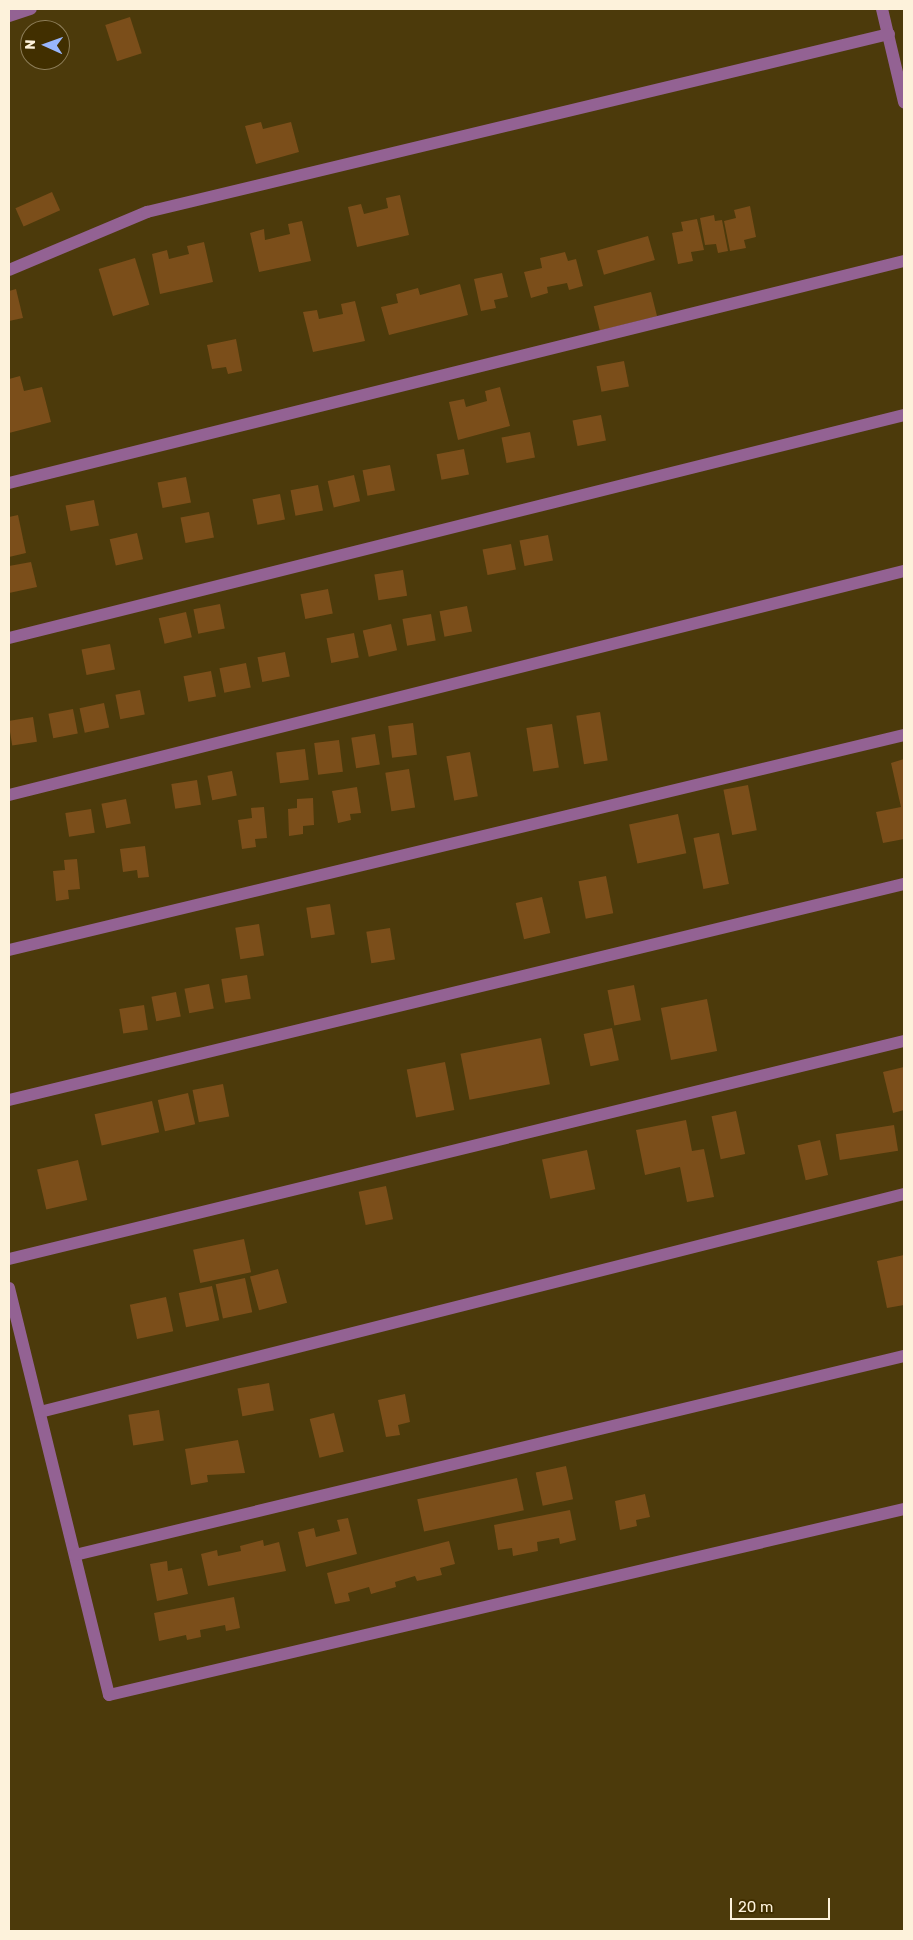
<!DOCTYPE html>
<html>
<head>
<meta charset="utf-8">
<style>
  body { margin:0 }
  #map { position:relative; width:913px; height:1940px; overflow:hidden; background:#4c3a0b; font-family:Rubik,sans-serif }
  div>[style] { position:absolute }
  .building>* { inset:0; background:#7b4e1a; transform-origin:0 0 }
  .minor>* { height:12px; margin:-6px; padding:0 6px; transform-origin:6px; border-radius:6px; background:#936293 }
  span { translate:-50% -50%; white-space:nowrap; text-align:center; line-height:1.15; -webkit-text-stroke:4px #412f00; paint-order:stroke }
  .frame { position:absolute; inset:0; border:10px solid #fdf2db; pointer-events:none }
  .north { position:absolute; left:20px; top:20px; width:50px; height:50px; box-sizing:border-box; background:#412f00; border:1px solid #8c7d58; border-radius:50%; rotate:272deg; font-size:14px; font-weight:700; line-height:20px; text-align:center; color:#fdf2db }
  .north::after { content:''; display:block; margin:auto; width:18px; height:22px; background:#98b6fd; clip-path:polygon(50% 0,100% 100%,50% 72%,0 100%) }
  .scale { position:absolute; left:730px; top:1898px; width:100px; height:22px; box-sizing:border-box; border:2px solid #fdf2db; border-top:0; padding-left:6px; font-size:15px; line-height:18px; white-space:nowrap; color:#fdf2db; -webkit-text-stroke:4px #412f00; paint-order:stroke }
</style>
</head>
<body>
<div id="map">
  <div class="building">
    <i style="left:130px;top:17px;width:38px;height:26px;rotate:72deg"></i>
    <i style="clip-path:polygon(261px 122px,263px 129px,291px 122px,299px 152px,256px 164px,245px 126px)"></i>
    <i style="left:52px;top:192px;width:20px;height:40px;rotate:66deg"></i>
    <i style="clip-path:polygon(400px 195px,409px 235px,357px 247px,348px 207px,361px 204px,364px 214px,388px 208px,386px 198px)"></i>
    <i style="clip-path:polygon(750px 206px,756px 237px,744px 240px,746px 248px,730px 251px,724px 221px,736px 218px,734px 210px)"></i>
    <i style="clip-path:polygon(714px 215px,715px 221px,722px 220px,728px 251px,718px 253px,716px 244px,705px 245px,700px 218px)"></i>
    <i style="clip-path:polygon(697px 219px,704px 250px,691px 252px,693px 261px,678px 264px,672px 233px,683px 231px,681px 222px)"></i>
    <i style="clip-path:polygon(302px 221px,311px 261px,259px 272px,250px 233px,264px 229px,265px 240px,290px 234px,288px 224px)"></i>
    <i style="left:648px;top:236px;width:25px;height:53px;rotate:74deg"></i>
    <i style="clip-path:polygon(204px 242px,213px 282px,160px 294px,152px 254px,167px 250px,169px 259px,189px 254px,187px 246px)"></i>
    <i style="clip-path:polygon(565px 252px,568px 261px,576px 259px,583px 286px,569px 290px,567px 283px,547px 287px,548px 293px,531px 298px,524px 272px,542px 268px,540px 258px)"></i>
    <i style="left:135px;top:258px;width:49px;height:38px;rotate:73deg"></i>
    <i style="clip-path:polygon(502px 273px,508px 297px,494px 300px,496px 308px,481px 311px,474px 279px)"></i>
    <i style="clip-path:polygon(460px 284px,468px 315px,389px 335px,381px 307px,398px 303px,396px 294px,418px 288px,420px 295px)"></i>
    <i style="clip-path:polygon(16px 289px,23px 318px,9px 321px,9px 291px)"></i>
    <i style="left:651px;top:292px;width:25px;height:59px;rotate:76deg"></i>
    <i style="clip-path:polygon(355px 301px,365px 341px,313px 352px,303px 312px,317px 310px,319px 319px,343px 314px,341px 304px)"></i>
    <i style="clip-path:polygon(236px 339px,242px 371px,228px 374px,226px 367px,212px 369px,207px 345px)"></i>
    <i style="left:624px;top:361px;width:26px;height:28px;rotate:79deg"></i>
    <i style="clip-path:polygon(20px 376px,24px 391px,42px 387px,51px 422px,9px 433px,9px 379px)"></i>
    <i style="clip-path:polygon(500px 387px,510px 426px,458px 440px,449px 402px,464px 399px,466px 407px,487px 401px,485px 391px)"></i>
    <i style="left:601px;top:415px;width:26px;height:29px;rotate:79deg"></i>
    <i style="left:530px;top:432px;width:26px;height:29px;rotate:79deg"></i>
    <i style="left:464px;top:449px;width:26px;height:28px;rotate:79deg"></i>
    <i style="left:390px;top:465px;width:26px;height:28px;rotate:79deg"></i>
    <i style="left:354px;top:475px;width:27px;height:27px;rotate:77deg"></i>
    <i style="left:186px;top:477px;width:26px;height:29px;rotate:79deg"></i>
    <i style="left:318px;top:485px;width:26px;height:28px;rotate:79deg"></i>
    <i style="left:280px;top:494px;width:26px;height:28px;rotate:79deg"></i>
    <i style="left:94px;top:500px;width:26px;height:29px;rotate:79deg"></i>
    <i style="left:209px;top:512px;width:26px;height:29px;rotate:79deg"></i>
    <i style="clip-path:polygon(18px 515px,26px 553px,9px 557px,9px 517px)"></i>
    <i style="left:137px;top:533px;width:27px;height:28px;rotate:77deg"></i>
    <i style="left:548px;top:535px;width:26px;height:29px;rotate:79deg"></i>
    <i style="left:511px;top:544px;width:26px;height:29px;rotate:79deg"></i>
    <i style="clip-path:polygon(31px 562px,37px 587px,9px 593px,9px 566px)"></i>
    <i style="left:403px;top:570px;width:26px;height:29px;rotate:81deg"></i>
    <i style="left:328px;top:589px;width:25px;height:28px;rotate:79deg"></i>
    <i style="left:220px;top:604px;width:25px;height:27px;rotate:79deg"></i>
    <i style="left:467px;top:606px;width:26px;height:28px;rotate:79deg"></i>
    <i style="left:186px;top:612px;width:26px;height:28px;rotate:77deg"></i>
    <i style="left:431px;top:614px;width:27px;height:29px;rotate:80deg"></i>
    <i style="left:391px;top:624px;width:27px;height:29px;rotate:77deg"></i>
    <i style="left:354px;top:633px;width:25px;height:28px;rotate:79deg"></i>
    <i style="left:110px;top:644px;width:26px;height:29px;rotate:79deg"></i>
    <i style="left:285px;top:652px;width:25px;height:28px;rotate:79deg"></i>
    <i style="left:246px;top:663px;width:25px;height:27px;rotate:79deg"></i>
    <i style="left:211px;top:671px;width:26px;height:28px;rotate:79deg"></i>
    <i style="left:140px;top:690px;width:25px;height:25px;rotate:79deg"></i>
    <i style="left:104px;top:703px;width:25px;height:25px;rotate:78deg"></i>
    <i style="left:73px;top:709px;width:25px;height:25px;rotate:79deg"></i>
    <i style="left:600px;top:712px;width:49px;height:24px;rotate:81deg"></i>
    <i style="left:33px;top:717px;width:25px;height:25px;rotate:81deg"></i>
    <i style="left:413px;top:723px;width:32px;height:25px;rotate:83deg"></i>
    <i style="left:552px;top:724px;width:44px;height:26px;rotate:81deg"></i>
    <i style="left:375px;top:734px;width:31px;height:24px;rotate:81deg"></i>
    <i style="left:339px;top:740px;width:32px;height:25px;rotate:83deg"></i>
    <i style="left:305px;top:749px;width:31px;height:29px;rotate:83deg"></i>
    <i style="left:470px;top:752px;width:45px;height:24px;rotate:80deg"></i>
    <i style="clip-path:polygon(904px 759px,904px 839px,883px 843px,876px 812px,901px 807px,891px 763px)"></i>
    <i style="left:409px;top:769px;width:39px;height:24px;rotate:81deg"></i>
    <i style="left:232px;top:771px;width:25px;height:25px;rotate:79deg"></i>
    <i style="left:197px;top:780px;width:25px;height:26px;rotate:81deg"></i>
    <i style="left:748px;top:785px;width:46px;height:25px;rotate:79deg"></i>
    <i style="clip-path:polygon(357px 787px,361px 813px,350px 814px,351px 820px,338px 823px,332px 791px)"></i>
    <i style="clip-path:polygon(313px 798px,314px 825px,303px 826px,303px 834px,289px 836px,288px 809px,297px 808px,297px 799px)"></i>
    <i style="left:126px;top:799px;width:25px;height:25px;rotate:79deg"></i>
    <i style="clip-path:polygon(264px 807px,267px 838px,255px 839px,256px 847px,242px 849px,238px 820px,252px 818px,251px 808px)"></i>
    <i style="left:91px;top:809px;width:24px;height:26px;rotate:81deg"></i>
    <i style="left:678px;top:814px;width:40px;height:50px;rotate:78deg"></i>
    <i style="left:719px;top:833px;width:52px;height:26px;rotate:79deg"></i>
    <i style="clip-path:polygon(145px 846px,149px 877px,138px 878px,137px 870px,123px 872px,120px 849px)"></i>
    <i style="clip-path:polygon(77px 859px,80px 889px,68px 890px,69px 899px,56px 901px,53px 871px,65px 870px,64px 860px)"></i>
    <i style="left:606px;top:876px;width:38px;height:28px;rotate:79deg"></i>
    <i style="left:542px;top:897px;width:37px;height:27px;rotate:77deg"></i>
    <i style="left:330px;top:904px;width:31px;height:24px;rotate:81deg"></i>
    <i style="left:259px;top:924px;width:32px;height:24px;rotate:81deg"></i>
    <i style="left:390px;top:928px;width:32px;height:24px;rotate:81deg"></i>
    <i style="left:247px;top:975px;width:24px;height:26px;rotate:81deg"></i>
    <i style="left:209px;top:984px;width:25px;height:25px;rotate:79deg"></i>
    <i style="left:634px;top:985px;width:36px;height:27px;rotate:79deg"></i>
    <i style="left:176px;top:992px;width:25px;height:25px;rotate:79deg"></i>
    <i style="left:707px;top:999px;width:53px;height:47px;rotate:79deg"></i>
    <i style="left:144px;top:1005px;width:25px;height:25px;rotate:81deg"></i>
    <i style="left:612px;top:1028px;width:33px;height:29px;rotate:78deg"></i>
    <i style="left:541px;top:1038px;width:47px;height:82px;rotate:79deg"></i>
    <i style="left:445px;top:1062px;width:49px;height:39px;rotate:79deg"></i>
    <i style="clip-path:polygon(904px 1067px,904px 1110px,893px 1113px,883px 1072px)"></i>
    <i style="left:223px;top:1084px;width:33px;height:31px;rotate:79deg"></i>
    <i style="left:188px;top:1093px;width:32px;height:31px;rotate:77deg"></i>
    <i style="left:152px;top:1101px;width:32px;height:59px;rotate:77deg"></i>
    <i style="left:736px;top:1111px;width:44px;height:25px;rotate:78deg"></i>
    <i style="clip-path:polygon(686px 1120px,692px 1151px,704px 1149px,714px 1197px,687px 1202px,680px 1167px,645px 1175px,636px 1130px)"></i>
    <i style="left:894px;top:1125px;width:26px;height:59px;rotate:81deg"></i>
    <i style="left:820px;top:1140px;width:36px;height:23px;rotate:77deg"></i>
    <i style="left:587px;top:1150px;width:40px;height:46px;rotate:78deg"></i>
    <i style="left:78px;top:1160px;width:41px;height:42px;rotate:77deg"></i>
    <i style="left:386px;top:1186px;width:34px;height:28px;rotate:78deg"></i>
    <i style="left:244px;top:1239px;width:34px;height:52px;rotate:78deg"></i>
    <i style="clip-path:polygon(904px 1255px,904px 1305px,887px 1308px,877px 1261px)"></i>
    <i style="left:278px;top:1269px;width:35px;height:29px;rotate:75deg"></i>
    <i style="left:245px;top:1278px;width:35px;height:30px;rotate:78deg"></i>
    <i style="left:212px;top:1286px;width:35px;height:34px;rotate:78deg"></i>
    <i style="left:166px;top:1297px;width:35px;height:37px;rotate:78deg"></i>
    <i style="left:269px;top:1383px;width:28px;height:32px;rotate:80deg"></i>
    <i style="clip-path:polygon(405px 1394px,410px 1422px,398px 1425px,400px 1435px,386px 1437px,378px 1400px)"></i>
    <i style="left:159px;top:1410px;width:31px;height:31px;rotate:81deg"></i>
    <i style="left:334px;top:1413px;width:40px;height:25px;rotate:76deg"></i>
    <i style="clip-path:polygon(238px 1440px,245px 1473px,207px 1475px,208px 1482px,191px 1485px,185px 1449px)"></i>
    <i style="left:566px;top:1466px;width:34px;height:31px;rotate:78deg"></i>
    <i style="left:517px;top:1478px;width:33px;height:102px;rotate:78deg"></i>
    <i style="clip-path:polygon(645px 1494px,650px 1517px,636px 1520px,637px 1526px,620px 1530px,615px 1501px)"></i>
    <i style="clip-path:polygon(570px 1510px,576px 1540px,560px 1544px,559px 1538px,537px 1542px,538px 1551px,513px 1556px,512px 1548px,498px 1550px,494px 1525px)"></i>
    <i style="clip-path:polygon(348px 1518px,357px 1554px,306px 1567px,298px 1532px,314px 1528px,316px 1537px,340px 1531px,337px 1520px)"></i>
    <i style="clip-path:polygon(263px 1540px,264px 1546px,279px 1542px,286px 1571px,208px 1586px,201px 1554px,217px 1550px,218px 1556px,241px 1551px,240px 1546px)"></i>
    <i style="clip-path:polygon(449px 1541px,455px 1564px,440px 1568px,442px 1575px,417px 1581px,415px 1576px,395px 1582px,396px 1587px,371px 1594px,369px 1587px,348px 1593px,350px 1601px,335px 1604px,327px 1573px)"></i>
    <i style="clip-path:polygon(167px 1561px,168px 1571px,182px 1568px,188px 1594px,157px 1601px,150px 1564px)"></i>
    <i style="clip-path:polygon(234px 1597px,240px 1628px,226px 1631px,225px 1625px,200px 1630px,201px 1637px,187px 1640px,186px 1635px,159px 1641px,154px 1613px)"></i>
  </div>
  <div class="minor">
    <i style="left:882px;top:9px;width:96px;rotate:76.7deg"></i>
    <i style="left:9px;top:16px;width:23px;rotate:-18deg"></i>
    <i style="left:9px;top:270px;width:150px;rotate:-22.8deg"></i>
    <i style="left:147px;top:212px;width:763px;rotate:-13.49deg"></i>
    <i style="left:9px;top:483px;width:922px;rotate:-13.93deg"></i>
    <i style="left:9px;top:638px;width:922px;rotate:-13.99deg"></i>
    <i style="left:9px;top:795px;width:923px;rotate:-14.05deg"></i>
    <i style="left:9px;top:950px;width:920px;rotate:-13.51deg"></i>
    <i style="left:9px;top:1100px;width:921px;rotate:-13.57deg"></i>
    <i style="left:9px;top:1259px;width:921px;rotate:-13.69deg"></i>
    <i style="left:9px;top:1288px;width:419px;rotate:76.2deg"></i>
    <i style="left:109px;top:1695px;width:816px;rotate:-13.17deg"></i>
    <i style="left:40px;top:1412px;width:891px;rotate:-14.16deg"></i>
    <i style="left:75px;top:1555px;width:853px;rotate:-13.5deg"></i>
  </div>
  <div class="frame"></div>
  <div class="north">N</div>
  <div class="scale">20 m</div>
</div>
</body>
</html>
